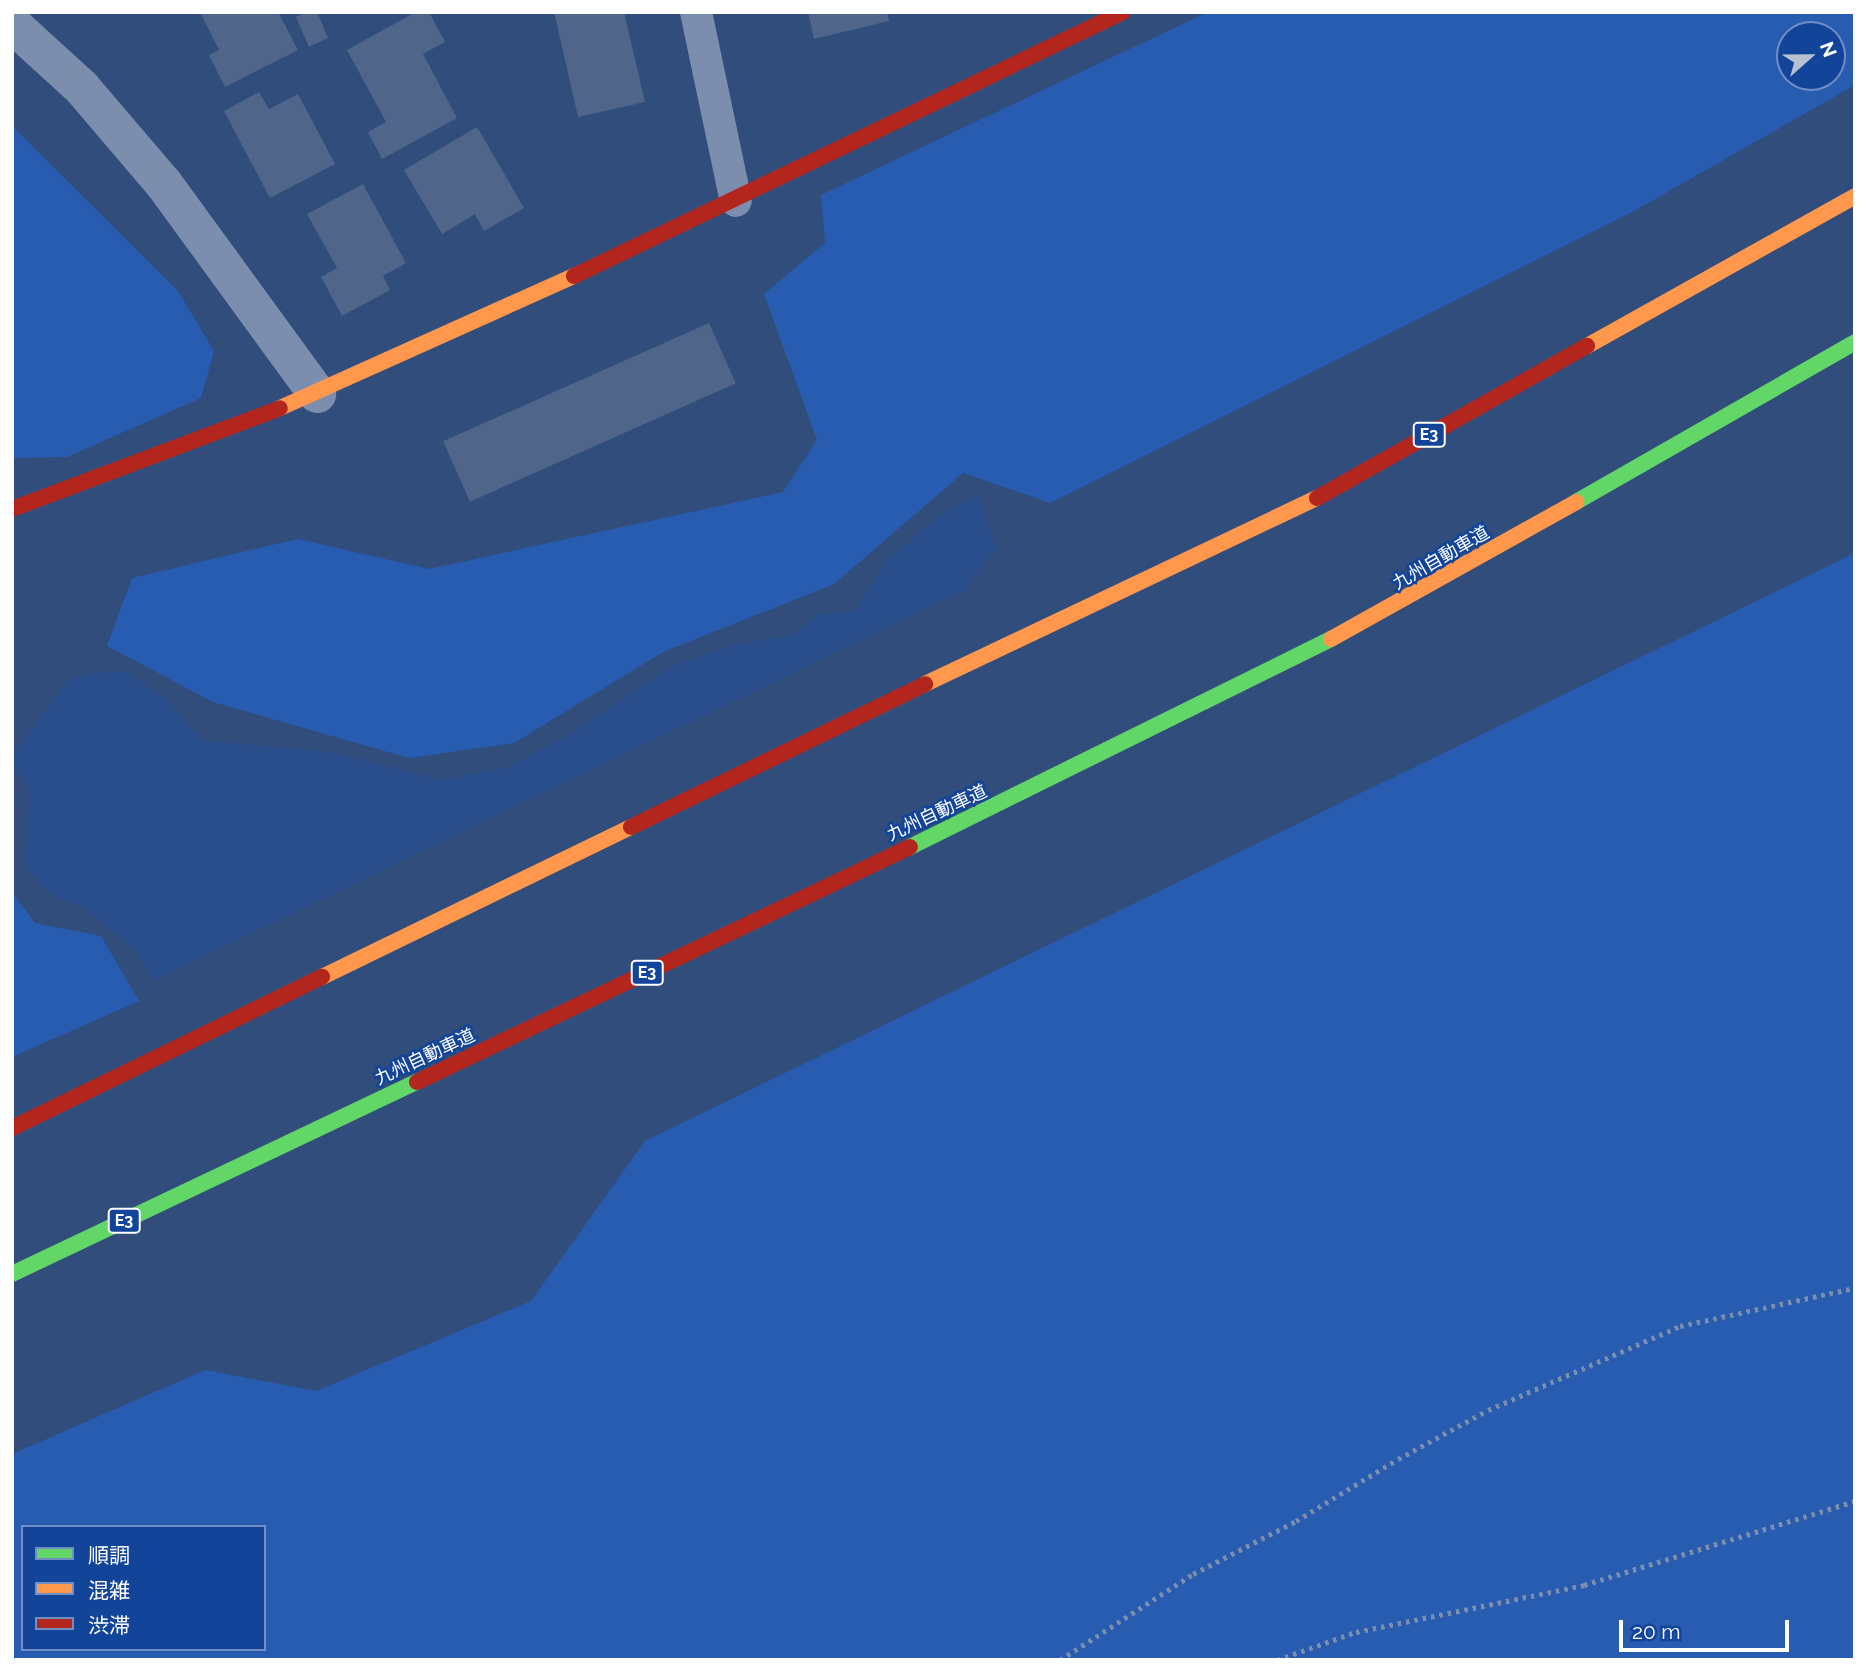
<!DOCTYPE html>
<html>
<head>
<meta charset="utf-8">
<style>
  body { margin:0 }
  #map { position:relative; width:1867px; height:1672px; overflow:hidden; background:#314d7b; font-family:Raleway,"Noto Sans JP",sans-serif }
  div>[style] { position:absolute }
  .green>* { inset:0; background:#275cb1 }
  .water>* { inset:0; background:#2a4e8c }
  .building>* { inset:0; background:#4f658a; transform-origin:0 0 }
  .path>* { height:4.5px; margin-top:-2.25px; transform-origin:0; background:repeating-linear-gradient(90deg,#7c8ead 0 3.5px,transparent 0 8.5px) }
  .lane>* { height:32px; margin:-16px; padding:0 16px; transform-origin:16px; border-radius:16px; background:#7c8ead }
  .street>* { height:38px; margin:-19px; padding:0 19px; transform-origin:19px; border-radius:19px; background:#7c8ead }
  .fast>* { height:16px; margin:-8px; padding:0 8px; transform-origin:8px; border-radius:8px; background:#63d668 }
  .slow>* { height:16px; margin:-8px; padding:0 8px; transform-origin:8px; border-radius:8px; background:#ff974d }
  .jam>* { height:16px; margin:-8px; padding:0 8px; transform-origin:8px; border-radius:8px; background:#b3261e }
  span { translate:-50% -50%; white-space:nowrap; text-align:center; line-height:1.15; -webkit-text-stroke:5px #12459a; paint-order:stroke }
  .shield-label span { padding:2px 5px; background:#12459a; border:2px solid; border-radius:5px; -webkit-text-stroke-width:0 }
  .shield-label { font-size:16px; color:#fff; font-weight:700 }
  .street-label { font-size:18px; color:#fff }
  .frame { position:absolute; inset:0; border:14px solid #fff; pointer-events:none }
  .legend { position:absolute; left:21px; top:1525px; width:245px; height:126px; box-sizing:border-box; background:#12459a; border:2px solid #718fc2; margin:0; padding:9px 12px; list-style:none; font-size:21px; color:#fff }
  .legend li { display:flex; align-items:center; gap:14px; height:35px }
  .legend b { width:35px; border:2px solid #718fc2 }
  .north { position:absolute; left:1776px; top:21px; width:70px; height:70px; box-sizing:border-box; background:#12459a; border:2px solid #718fc2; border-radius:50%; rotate:69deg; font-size:19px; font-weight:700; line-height:28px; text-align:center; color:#fff }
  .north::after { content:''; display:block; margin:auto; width:24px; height:32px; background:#b7c1d1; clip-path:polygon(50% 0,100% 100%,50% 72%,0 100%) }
  .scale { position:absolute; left:1619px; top:1620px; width:170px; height:32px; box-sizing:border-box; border:4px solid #fff; border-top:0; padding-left:9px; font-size:21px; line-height:24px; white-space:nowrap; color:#fff; -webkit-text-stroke:5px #12459a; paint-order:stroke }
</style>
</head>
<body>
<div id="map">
  <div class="green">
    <i style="clip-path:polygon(evenodd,1208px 12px,1855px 12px,1855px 85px,1636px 210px,1050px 503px,963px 473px,834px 584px,663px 652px,514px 743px,409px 758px,213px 702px,107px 646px,132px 578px,298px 539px,429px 569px,783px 492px,817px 440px,764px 294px,825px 243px,821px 195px,1208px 12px,1832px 35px,1832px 77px,1790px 77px,1790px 35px,1832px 35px)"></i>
    <i style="clip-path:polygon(12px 126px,178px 291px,214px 351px,201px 398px,67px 457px,12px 458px)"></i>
    <i style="clip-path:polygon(evenodd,1855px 553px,1855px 1660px,12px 1660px,12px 1454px,205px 1370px,316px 1391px,531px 1301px,645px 1141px,1855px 553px,23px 1527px,264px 1527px,264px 1649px,23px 1649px,23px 1527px)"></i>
    <i style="clip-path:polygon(12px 893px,35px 923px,101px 936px,139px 1001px,12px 1057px)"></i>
  </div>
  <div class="water">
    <i style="clip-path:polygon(978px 497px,996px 548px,963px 591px,154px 980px,135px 951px,85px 908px,50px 894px,25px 865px,30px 790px,12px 764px,12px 755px,68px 680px,101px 671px,127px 672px,169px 702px,202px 741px,326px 751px,442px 780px,508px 767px,567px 736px,674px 665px,733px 645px,793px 635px,818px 614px,855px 611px,887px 560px,950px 508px)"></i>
  </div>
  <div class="building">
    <i style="clip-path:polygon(200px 12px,278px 12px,298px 50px,225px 87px,209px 55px,219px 50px)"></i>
    <i style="clip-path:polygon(308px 12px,317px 12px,328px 38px,309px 47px,296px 17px)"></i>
    <i style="clip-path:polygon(416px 12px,429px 12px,445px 42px,423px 54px,457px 118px,382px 159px,368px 132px,386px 122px,347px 50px)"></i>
    <i style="clip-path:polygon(554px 12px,624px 12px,645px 102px,578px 117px)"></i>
    <i style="clip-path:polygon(808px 12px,887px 12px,889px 21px,814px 39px)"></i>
    <i style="clip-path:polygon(259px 92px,269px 109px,298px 94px,335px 164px,270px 198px,224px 111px)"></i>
    <i style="clip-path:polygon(477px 127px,524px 208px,484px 231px,475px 214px,442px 234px,404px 170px)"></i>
    <i style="clip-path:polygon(363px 184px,406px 263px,383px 276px,390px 290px,342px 316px,321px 277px,337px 268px,307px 214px)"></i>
    <i style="left:709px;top:323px;width:66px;height:291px;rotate:66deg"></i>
  </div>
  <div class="path">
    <i style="left:1060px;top:1660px;width:158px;rotate:-32.9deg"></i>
    <i style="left:1193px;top:1574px;width:116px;rotate:-27.2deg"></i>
    <i style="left:1296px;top:1521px;width:119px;rotate:-31.3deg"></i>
    <i style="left:1398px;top:1459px;width:102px;rotate:-28.6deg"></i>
    <i style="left:1488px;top:1410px;width:210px;rotate:-23.6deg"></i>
    <i style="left:1680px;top:1326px;width:179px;rotate:-12.3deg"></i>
    <i style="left:1277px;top:1660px;width:84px;rotate:-19.5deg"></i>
    <i style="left:1356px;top:1632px;width:233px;rotate:-11.6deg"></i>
    <i style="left:1584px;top:1585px;width:284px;rotate:-17.2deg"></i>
  </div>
  <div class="lane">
    <i style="left:696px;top:12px;width:193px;rotate:78.1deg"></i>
  </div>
  <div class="street">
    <i style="left:12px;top:24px;width:95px;rotate:42.4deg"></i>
    <i style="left:82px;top:88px;width:126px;rotate:49.5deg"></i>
    <i style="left:164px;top:184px;width:260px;rotate:53.9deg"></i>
  </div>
  <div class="fast">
    <i style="left:1576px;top:502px;width:322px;rotate:-29.8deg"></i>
    <i style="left:910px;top:847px;width:470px;rotate:-26.3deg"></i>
    <i style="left:12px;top:1274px;width:448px;rotate:-25.4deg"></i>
  </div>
  <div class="slow">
    <i style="left:1587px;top:346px;width:307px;rotate:-29.2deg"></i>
    <i style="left:280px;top:408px;width:322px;rotate:-24.2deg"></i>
    <i style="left:1331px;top:639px;width:281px;rotate:-29.2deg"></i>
    <i style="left:925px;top:684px;width:434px;rotate:-25.4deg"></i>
    <i style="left:322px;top:977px;width:343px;rotate:-25.9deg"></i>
  </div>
  <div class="jam">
    <i style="left:574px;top:276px;width:609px;rotate:-25.68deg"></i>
    <i style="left:1317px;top:498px;width:310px;rotate:-29.4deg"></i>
    <i style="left:12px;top:509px;width:286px;rotate:-20.6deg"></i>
    <i style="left:631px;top:827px;width:327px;rotate:-25.9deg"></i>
    <i style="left:417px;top:1082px;width:546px;rotate:-25.49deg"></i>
    <i style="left:12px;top:1128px;width:345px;rotate:-26deg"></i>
  </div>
  <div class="shield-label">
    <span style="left:1429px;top:435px">E3</span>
    <span style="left:647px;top:973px">E3</span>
    <span style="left:124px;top:1221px">E3</span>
  </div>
  <div class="street-label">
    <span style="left:1441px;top:558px;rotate:-30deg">九州自動車道</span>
    <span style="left:937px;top:813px;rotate:-25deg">九州自動車道</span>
    <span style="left:425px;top:1057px;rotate:-25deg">九州自動車道</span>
  </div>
  <div class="frame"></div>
  <ul class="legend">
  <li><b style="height:9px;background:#63d668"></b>順調</li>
  <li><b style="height:9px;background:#ff974d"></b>混雑</li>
  <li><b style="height:9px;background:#b3261e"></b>渋滞</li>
  </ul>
  <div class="north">N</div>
  <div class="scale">20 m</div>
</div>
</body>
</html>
